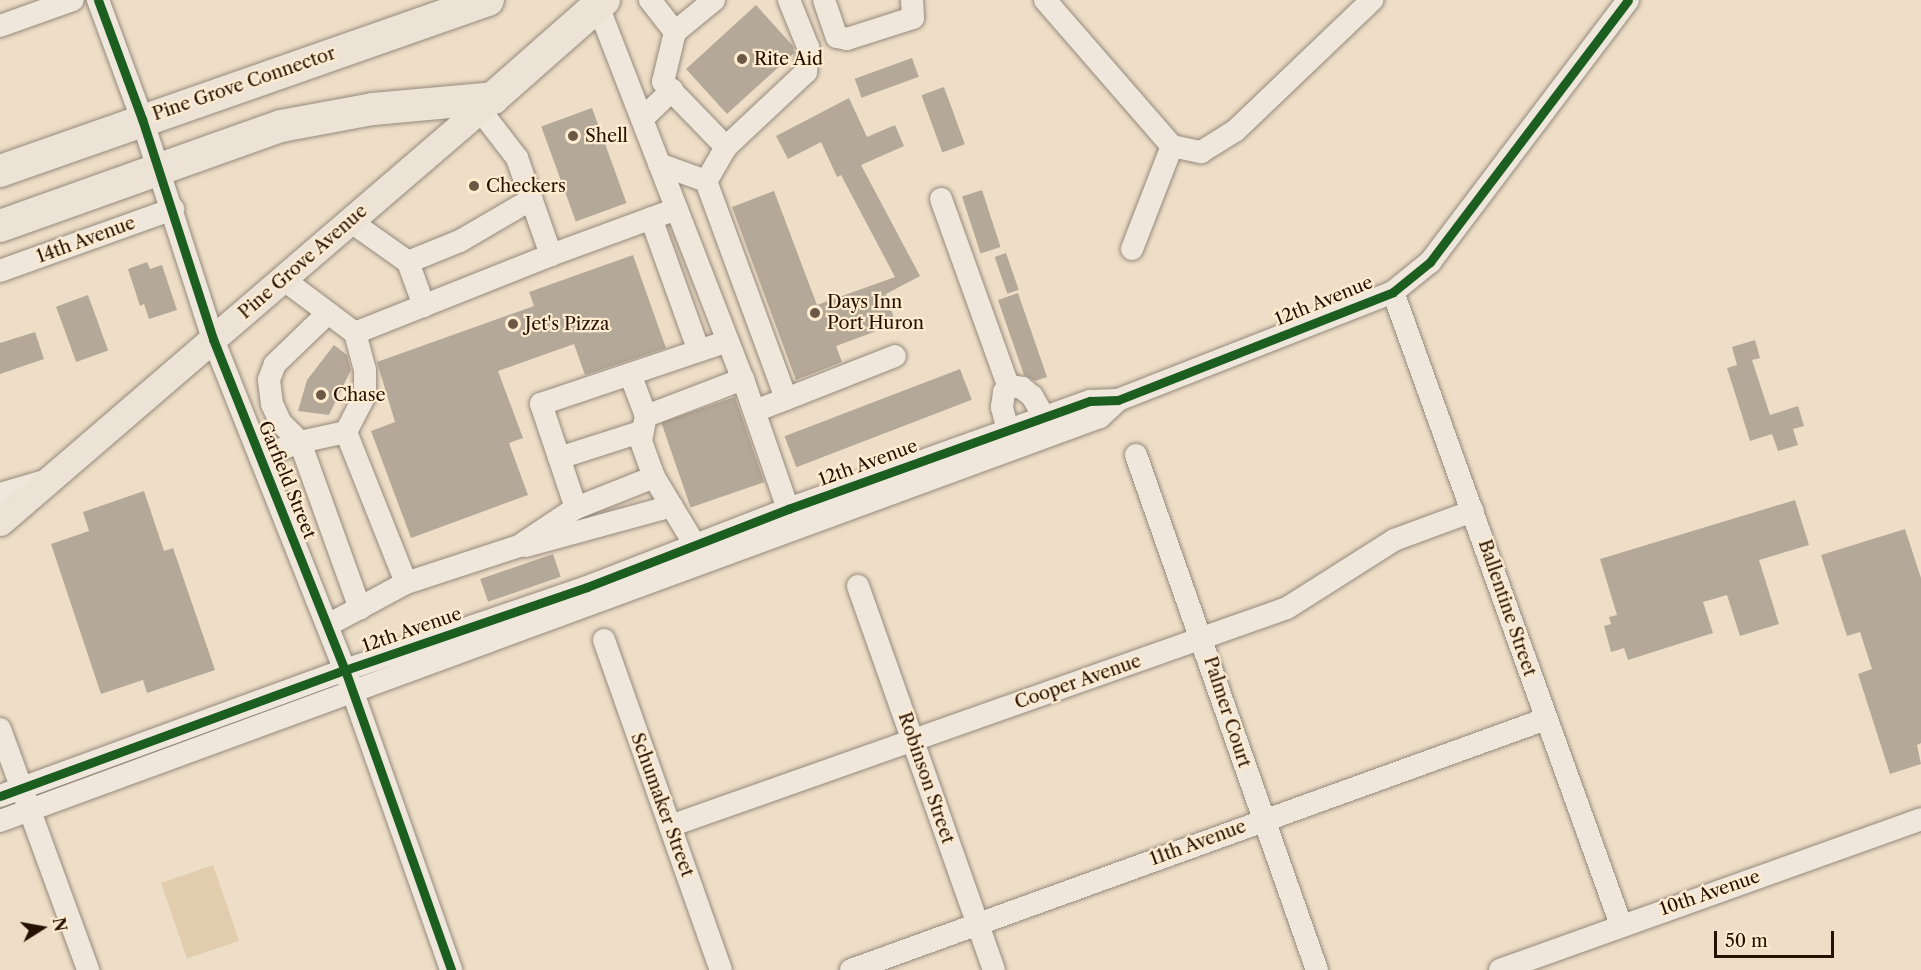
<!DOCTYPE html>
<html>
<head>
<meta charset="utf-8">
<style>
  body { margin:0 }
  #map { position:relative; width:1921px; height:970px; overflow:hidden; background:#eedec7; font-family:"Libre Caslon Text",serif }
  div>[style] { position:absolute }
  .green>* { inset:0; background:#e2ccae; transform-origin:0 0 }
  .building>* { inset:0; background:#b4a898; transform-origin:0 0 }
  .roads { filter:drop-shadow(0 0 2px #958a7c) drop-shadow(0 0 2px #958a7c) }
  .minor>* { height:22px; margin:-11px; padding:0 11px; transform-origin:11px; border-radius:11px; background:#efe7dc }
  .major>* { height:27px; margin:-13.5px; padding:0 13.5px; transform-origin:13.5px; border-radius:13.5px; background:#ece3d6 }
  .highway>* { height:32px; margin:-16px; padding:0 16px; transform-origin:16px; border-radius:16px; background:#ece3d6 }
  .cycleway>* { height:9px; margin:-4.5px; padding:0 4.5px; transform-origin:4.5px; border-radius:4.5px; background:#1b5e20 }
  .dots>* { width:16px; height:16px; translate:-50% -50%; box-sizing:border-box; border:3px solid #feecd1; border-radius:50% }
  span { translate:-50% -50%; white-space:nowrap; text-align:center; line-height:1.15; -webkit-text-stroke:4.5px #feecd1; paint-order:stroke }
  .poi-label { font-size:18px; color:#261001 }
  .left { translate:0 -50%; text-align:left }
  .street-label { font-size:18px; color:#261001 }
  .north { position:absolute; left:12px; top:898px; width:60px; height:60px; -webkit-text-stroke:4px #feecd1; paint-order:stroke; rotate:79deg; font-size:16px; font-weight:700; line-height:24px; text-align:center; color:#261001 }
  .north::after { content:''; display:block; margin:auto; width:21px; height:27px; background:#261001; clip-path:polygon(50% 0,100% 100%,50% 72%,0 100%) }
  .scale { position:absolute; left:1714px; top:931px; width:120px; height:27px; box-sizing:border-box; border:3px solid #261001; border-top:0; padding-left:8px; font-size:18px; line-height:21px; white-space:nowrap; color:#261001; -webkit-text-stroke:4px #feecd1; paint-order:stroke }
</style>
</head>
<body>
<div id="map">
  <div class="green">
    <i style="left:213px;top:865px;width:80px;height:55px;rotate:71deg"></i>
  </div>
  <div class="building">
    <i style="clip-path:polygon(756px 5px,793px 46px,794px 53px,727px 114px,686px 69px)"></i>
    <i style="left:912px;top:58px;width:20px;height:61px;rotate:70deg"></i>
    <i style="left:944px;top:87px;width:61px;height:24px;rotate:70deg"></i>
    <i style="clip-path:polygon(849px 98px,867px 137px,895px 125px,904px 146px,861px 165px,920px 276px,886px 294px,896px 324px,836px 346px,842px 362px,796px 380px,732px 207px,774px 191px,817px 305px,895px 277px,841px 175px,837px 177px,821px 142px,788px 159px,776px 136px)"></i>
    <i style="left:592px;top:108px;width:101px;height:54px;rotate:70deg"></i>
    <i style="left:982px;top:190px;width:60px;height:21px;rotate:72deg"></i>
    <i style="left:1006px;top:253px;width:39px;height:12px;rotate:71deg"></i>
    <i style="clip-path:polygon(633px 255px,666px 348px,585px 375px,574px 344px,498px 371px,523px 438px,509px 443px,528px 495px,411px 538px,371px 431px,395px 422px,377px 362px,534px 306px,529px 292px)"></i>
    <i style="clip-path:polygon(147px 262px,150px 269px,162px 265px,177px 310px,149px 319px,144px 304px,140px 306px,128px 269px)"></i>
    <i style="clip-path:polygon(1018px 293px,1047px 377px,1035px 381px,1024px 375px,998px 300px)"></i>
    <i style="left:88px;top:295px;width:59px;height:34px;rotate:70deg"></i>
    <i style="clip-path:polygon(35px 332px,44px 359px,0 374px,0 343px)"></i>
    <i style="clip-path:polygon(1755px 340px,1760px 358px,1752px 360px,1770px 415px,1798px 406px,1804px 426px,1793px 429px,1798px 445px,1778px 451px,1772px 434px,1750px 441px,1727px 368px,1737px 365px,1732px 347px)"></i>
    <i style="clip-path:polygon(334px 345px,347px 355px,351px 370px,329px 415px,298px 411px,307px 380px)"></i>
    <i style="left:960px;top:369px;width:33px;height:188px;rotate:69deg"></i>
    <i style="left:735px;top:397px;width:90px;height:78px;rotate:71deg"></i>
    <i style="clip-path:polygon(144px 491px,164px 551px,173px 548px,215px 670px,147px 693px,143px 680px,101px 694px,51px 544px,89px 531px,83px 512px)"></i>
    <i style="clip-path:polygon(1795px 500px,1809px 545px,1759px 560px,1779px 624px,1740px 636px,1727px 595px,1703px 602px,1713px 633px,1628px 660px,1624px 648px,1611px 652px,1604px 626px,1611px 624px,1609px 617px,1617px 615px,1600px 559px)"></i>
    <i style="clip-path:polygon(1905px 529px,1921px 578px,1921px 743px,1917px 745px,1921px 764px,1890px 774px,1858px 674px,1872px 669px,1860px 632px,1847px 636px,1821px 555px)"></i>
    <i style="left:553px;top:554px;width:24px;height:77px;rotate:71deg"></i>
  </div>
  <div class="roads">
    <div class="minor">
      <i style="left:98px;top:0;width:127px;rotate:69.7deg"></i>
      <i style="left:142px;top:119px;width:231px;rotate:72.1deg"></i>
      <i style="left:213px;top:339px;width:356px;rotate:68.3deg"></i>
      <i style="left:345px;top:670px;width:318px;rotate:70.5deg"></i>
      <i style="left:650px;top:0;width:41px;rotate:52deg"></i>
      <i style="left:714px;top:0;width:50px;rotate:140.6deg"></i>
      <i style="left:675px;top:32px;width:51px;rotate:103.5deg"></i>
      <i style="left:663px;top:82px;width:91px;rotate:45.9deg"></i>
      <i style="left:726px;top:147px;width:110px;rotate:-43.2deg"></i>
      <i style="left:806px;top:72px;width:25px;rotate:-85deg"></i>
      <i style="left:808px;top:47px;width:51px;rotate:-112deg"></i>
      <i style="left:824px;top:0;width:39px;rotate:71deg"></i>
      <i style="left:837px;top:37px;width:10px;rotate:11deg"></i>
      <i style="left:847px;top:39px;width:69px;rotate:-17.7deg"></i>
      <i style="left:913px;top:18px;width:18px;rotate:-93deg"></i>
      <i style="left:1045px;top:0;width:194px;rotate:49deg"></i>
      <i style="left:1172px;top:146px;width:30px;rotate:12deg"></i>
      <i style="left:1201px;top:152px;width:40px;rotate:-32deg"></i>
      <i style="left:1235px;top:131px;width:190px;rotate:-43.7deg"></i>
      <i style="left:598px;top:6px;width:400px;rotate:68.8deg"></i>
      <i style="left:743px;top:379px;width:138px;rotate:70.9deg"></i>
      <i style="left:0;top:26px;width:77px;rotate:-19.6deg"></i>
      <i style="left:480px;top:110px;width:61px;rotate:52.4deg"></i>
      <i style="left:517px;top:158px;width:103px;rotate:70.7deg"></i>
      <i style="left:551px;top:255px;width:134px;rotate:-20.1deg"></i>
      <i style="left:642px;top:119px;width:42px;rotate:-44deg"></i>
      <i style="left:726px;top:147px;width:39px;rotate:120deg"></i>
      <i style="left:706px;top:181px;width:232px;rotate:69.8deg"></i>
      <i style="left:786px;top:399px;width:34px;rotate:159deg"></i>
      <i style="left:659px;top:164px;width:50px;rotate:19.9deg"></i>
      <i style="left:941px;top:199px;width:201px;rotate:70.2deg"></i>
      <i style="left:651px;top:218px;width:141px;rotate:70.2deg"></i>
      <i style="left:350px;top:221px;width:71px;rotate:35.3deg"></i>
      <i style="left:408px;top:262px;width:56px;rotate:-22deg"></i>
      <i style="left:460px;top:241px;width:83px;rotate:-30.3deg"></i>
      <i style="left:1132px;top:249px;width:110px;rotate:-68.8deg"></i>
      <i style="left:408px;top:262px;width:47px;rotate:70deg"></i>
      <i style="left:0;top:271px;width:184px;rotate:-19.7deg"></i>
      <i style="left:283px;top:279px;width:90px;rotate:36.9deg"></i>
      <i style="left:355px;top:333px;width:211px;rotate:-21.7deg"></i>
      <i style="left:1393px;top:292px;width:673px;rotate:70.19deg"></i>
      <i style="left:328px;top:313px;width:74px;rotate:136.1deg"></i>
      <i style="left:275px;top:364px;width:17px;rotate:111deg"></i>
      <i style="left:269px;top:380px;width:24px;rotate:83deg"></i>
      <i style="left:272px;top:404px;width:21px;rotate:65deg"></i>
      <i style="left:281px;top:423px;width:27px;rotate:45deg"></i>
      <i style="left:300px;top:442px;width:177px;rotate:70.2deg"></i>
      <i style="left:630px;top:374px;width:45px;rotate:69.1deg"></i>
      <i style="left:786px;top:399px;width:117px;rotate:-21.5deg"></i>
      <i style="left:1008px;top:430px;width:24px;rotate:-105deg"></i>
      <i style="left:1002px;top:407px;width:15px;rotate:-82deg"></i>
      <i style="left:1004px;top:392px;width:9px;rotate:-41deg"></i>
      <i style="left:1011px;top:386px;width:11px;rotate:10deg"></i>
      <i style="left:1022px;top:388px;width:13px;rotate:39deg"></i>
      <i style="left:1032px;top:396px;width:24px;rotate:60deg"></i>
      <i style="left:346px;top:432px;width:162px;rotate:68.3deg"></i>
      <i style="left:1136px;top:455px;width:546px;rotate:70.64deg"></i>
      <i style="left:260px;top:457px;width:43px;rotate:-20.6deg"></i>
      <i style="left:300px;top:442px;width:47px;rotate:-12.3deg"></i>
      <i style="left:346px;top:432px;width:42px;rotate:-62.8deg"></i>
      <i style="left:365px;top:395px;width:25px;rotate:-90deg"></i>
      <i style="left:365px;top:370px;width:38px;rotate:-105deg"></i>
      <i style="left:559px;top:458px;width:88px;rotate:-17.8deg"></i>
      <i style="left:654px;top:477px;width:79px;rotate:58.9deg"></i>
      <i style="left:0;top:494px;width:47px;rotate:-16.1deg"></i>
      <i style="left:576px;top:508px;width:110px;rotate:-108.6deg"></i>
      <i style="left:541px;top:404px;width:197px;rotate:-18.6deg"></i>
      <i style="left:526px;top:546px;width:151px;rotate:-15.3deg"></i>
      <i style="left:858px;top:586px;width:407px;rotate:70.5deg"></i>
      <i style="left:328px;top:625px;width:89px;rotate:-28.3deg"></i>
      <i style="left:406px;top:583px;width:119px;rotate:-18.1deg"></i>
      <i style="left:519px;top:546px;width:69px;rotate:-33.7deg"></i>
      <i style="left:576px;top:508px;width:84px;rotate:-21.7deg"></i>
      <i style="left:654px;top:477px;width:38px;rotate:-110deg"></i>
      <i style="left:641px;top:441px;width:25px;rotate:-79deg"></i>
      <i style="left:646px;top:416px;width:104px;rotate:-20.9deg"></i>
      <i style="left:604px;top:640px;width:350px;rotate:70.5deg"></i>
      <i style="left:0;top:729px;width:257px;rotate:69.9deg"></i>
      <i style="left:0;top:796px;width:367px;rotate:-20.1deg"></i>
      <i style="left:345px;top:670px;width:256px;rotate:-18.9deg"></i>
      <i style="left:587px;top:587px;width:216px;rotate:-21.2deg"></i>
      <i style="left:788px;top:509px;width:321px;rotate:-19.7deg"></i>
      <i style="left:1090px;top:401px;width:28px;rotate:-2deg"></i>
      <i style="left:1118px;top:400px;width:295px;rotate:-21.4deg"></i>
      <i style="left:1393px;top:292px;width:48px;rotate:-39deg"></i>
      <i style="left:1430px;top:262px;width:328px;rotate:-52.9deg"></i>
      <i style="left:0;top:821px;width:1172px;rotate:-20.17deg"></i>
      <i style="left:1100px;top:417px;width:25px;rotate:-43deg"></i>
      <i style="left:670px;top:826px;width:654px;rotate:-19.46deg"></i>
      <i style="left:1287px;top:608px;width:127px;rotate:-32.4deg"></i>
      <i style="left:1394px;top:540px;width:84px;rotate:-20.2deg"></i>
      <i style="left:851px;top:970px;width:739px;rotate:-19.86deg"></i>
      <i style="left:1500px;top:970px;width:447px;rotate:-19.7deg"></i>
    </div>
    <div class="major">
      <i style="left:0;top:522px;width:650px;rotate:-40.7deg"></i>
    </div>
    <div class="highway">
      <i style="left:0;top:171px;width:517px;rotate:-19.31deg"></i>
      <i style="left:0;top:226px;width:298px;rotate:-19.6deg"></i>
      <i style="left:281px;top:126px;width:94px;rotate:-10.5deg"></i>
      <i style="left:373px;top:109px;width:121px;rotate:-5.2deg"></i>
      <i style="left:493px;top:98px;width:148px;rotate:-41.4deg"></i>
    </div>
  </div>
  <div class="cycleway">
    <i style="left:98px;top:0;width:127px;rotate:69.7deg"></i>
    <i style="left:142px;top:119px;width:231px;rotate:72.1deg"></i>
    <i style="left:213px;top:339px;width:356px;rotate:68.3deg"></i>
    <i style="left:345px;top:670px;width:318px;rotate:70.5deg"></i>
    <i style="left:0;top:796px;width:367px;rotate:-20.1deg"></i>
    <i style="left:345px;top:670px;width:256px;rotate:-18.9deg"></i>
    <i style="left:587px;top:587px;width:216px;rotate:-21.2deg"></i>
    <i style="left:788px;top:509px;width:321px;rotate:-19.7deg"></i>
    <i style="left:1090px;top:401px;width:28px;rotate:-2deg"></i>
    <i style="left:1118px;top:400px;width:295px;rotate:-21.4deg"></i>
    <i style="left:1393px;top:292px;width:48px;rotate:-39deg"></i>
    <i style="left:1430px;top:262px;width:328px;rotate:-52.9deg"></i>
  </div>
  <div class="dots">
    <i style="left:742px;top:59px;background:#6c5846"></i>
    <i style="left:573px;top:136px;background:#6c5846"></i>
    <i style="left:474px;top:186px;background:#6c5846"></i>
    <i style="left:815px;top:313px;background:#6c5846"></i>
    <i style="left:513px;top:324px;background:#6c5846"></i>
    <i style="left:321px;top:395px;background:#6c5846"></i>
  </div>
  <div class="poi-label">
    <span class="left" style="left:754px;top:59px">Rite Aid</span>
    <span class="left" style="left:585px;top:136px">Shell</span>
    <span class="left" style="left:486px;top:186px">Checkers</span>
    <span class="left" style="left:827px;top:313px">Days Inn<br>Port Huron</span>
    <span class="left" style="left:525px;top:324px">Jet's Pizza</span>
    <span class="left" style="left:333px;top:395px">Chase</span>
  </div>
  <div class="street-label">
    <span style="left:244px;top:84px;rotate:-19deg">Pine Grove Connector</span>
    <span style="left:86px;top:240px;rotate:-20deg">14th Avenue</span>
    <span style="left:303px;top:262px;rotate:-41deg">Pine Grove Avenue</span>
    <span style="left:1324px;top:301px;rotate:-22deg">12th Avenue</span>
    <span style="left:868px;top:463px;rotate:-20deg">12th Avenue</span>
    <span style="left:287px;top:480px;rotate:68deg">Garfield Street</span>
    <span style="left:1507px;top:608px;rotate:71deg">Ballentine Street</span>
    <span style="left:412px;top:630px;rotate:-19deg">12th Avenue</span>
    <span style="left:1078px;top:682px;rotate:-19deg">Cooper Avenue</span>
    <span style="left:1227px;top:712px;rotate:72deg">Palmer Court</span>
    <span style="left:926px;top:778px;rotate:71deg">Robinson Street</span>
    <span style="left:662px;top:805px;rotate:70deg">Schumaker Street</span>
    <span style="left:1198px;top:843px;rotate:-20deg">11th Avenue</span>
    <span style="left:1710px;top:893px;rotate:-19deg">10th Avenue</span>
  </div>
  <div class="north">N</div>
  <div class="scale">50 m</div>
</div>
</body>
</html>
